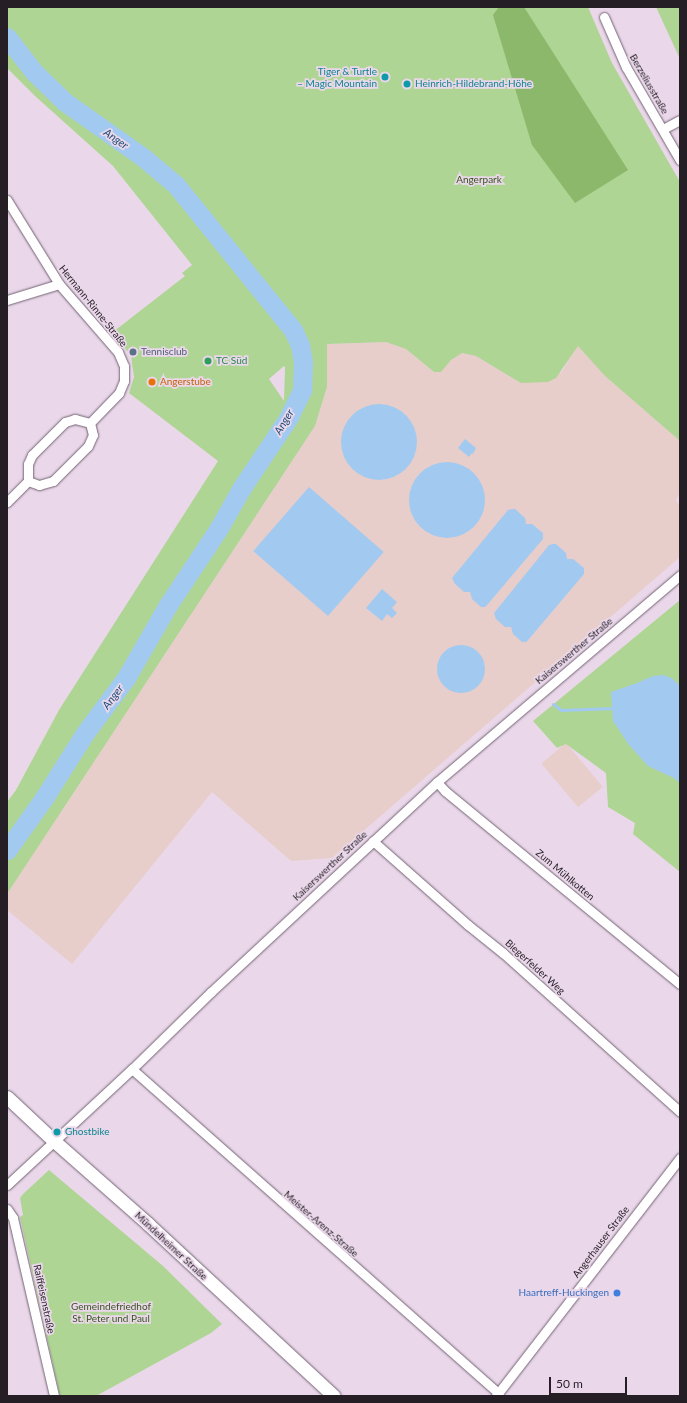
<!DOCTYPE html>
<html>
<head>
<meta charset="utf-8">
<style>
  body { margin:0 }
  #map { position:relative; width:687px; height:1403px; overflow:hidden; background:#ead8ea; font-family:Lato,sans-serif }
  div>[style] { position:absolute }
  .industrial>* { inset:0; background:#e8ceca; transform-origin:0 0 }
  .green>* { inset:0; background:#aed593 }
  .forest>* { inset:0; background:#8bb86a }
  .water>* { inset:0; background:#a2caf1; transform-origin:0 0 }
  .round { border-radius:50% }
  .stream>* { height:3px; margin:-1.5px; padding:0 1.5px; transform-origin:1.5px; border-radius:1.5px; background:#a2caf1 }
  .river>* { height:19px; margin:-9.5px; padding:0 9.5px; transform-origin:9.5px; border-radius:9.5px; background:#a2caf1 }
  .roads { filter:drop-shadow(0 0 1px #726372) drop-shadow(0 0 1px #726372) }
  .street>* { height:9px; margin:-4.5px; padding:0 4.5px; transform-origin:4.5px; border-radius:4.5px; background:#fff }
  .secondary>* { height:13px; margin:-6.5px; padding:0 6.5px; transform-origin:6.5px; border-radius:6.5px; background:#fff }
  .dots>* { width:11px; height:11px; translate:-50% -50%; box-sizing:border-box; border:2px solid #ead8ea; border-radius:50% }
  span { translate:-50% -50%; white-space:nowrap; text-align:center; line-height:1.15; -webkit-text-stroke:3.5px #ead8ea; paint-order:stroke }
  .culture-label { font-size:10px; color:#0d838f }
  .right { translate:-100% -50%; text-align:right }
  .left { translate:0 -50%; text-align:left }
  .street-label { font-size:10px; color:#251e25 }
  .park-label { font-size:10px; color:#36531d }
  .service-label { font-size:10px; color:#4e5e75 }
  .leisure-label { font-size:10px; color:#27864d }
  .food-label { font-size:10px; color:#c56008 }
  .shop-label { font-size:10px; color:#366cbe }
  .water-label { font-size:11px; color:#1a4b75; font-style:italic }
  .frame { position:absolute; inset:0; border:8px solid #251e25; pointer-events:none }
  .scale { position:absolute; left:549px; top:1377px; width:78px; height:18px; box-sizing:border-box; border:2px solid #251e25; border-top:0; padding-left:5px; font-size:12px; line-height:14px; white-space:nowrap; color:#251e25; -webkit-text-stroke:3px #ead8ea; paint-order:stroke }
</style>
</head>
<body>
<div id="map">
  <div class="industrial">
    <i style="clip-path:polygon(386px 342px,406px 349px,434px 372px,441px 371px,451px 360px,461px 353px,476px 356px,521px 383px,561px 373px,578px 345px,605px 376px,679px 440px,680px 492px,676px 500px,680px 506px,680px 557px,332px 858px,291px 861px,212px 792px,72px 964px,7px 910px,7px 894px,315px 426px,327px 387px,327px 344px)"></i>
    <i style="left:566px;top:743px;width:57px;height:32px;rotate:50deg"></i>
  </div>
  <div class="green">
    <i style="clip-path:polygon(evenodd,7px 7px,588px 7px,612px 63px,680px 182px,680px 441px,605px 376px,578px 346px,556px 378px,548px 382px,521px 383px,476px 356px,462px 353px,451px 360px,441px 372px,434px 372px,406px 349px,386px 342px,327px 344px,327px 387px,315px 426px,7px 894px,7px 802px,16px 790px,59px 710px,218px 461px,129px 393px,134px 377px,131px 356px,113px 332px,185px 276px,182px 273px,192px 265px,113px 166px,35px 96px,7px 68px,7px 7px,284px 366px,285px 367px,284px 401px,269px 379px,284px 366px)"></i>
    <i style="clip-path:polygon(656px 7px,680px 7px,680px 59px)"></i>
    <i style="clip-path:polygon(680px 600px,680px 872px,633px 834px,635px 823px,608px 807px,606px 773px,566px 744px,557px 748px,533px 721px)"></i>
    <i style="clip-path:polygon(49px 1170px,163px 1266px,222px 1324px,211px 1333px,96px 1396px,60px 1396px,20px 1217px,23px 1215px,20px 1198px,23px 1194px)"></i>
  </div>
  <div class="forest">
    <i style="clip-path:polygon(499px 7px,524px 7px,628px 170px,575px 203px,532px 145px,493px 15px)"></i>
  </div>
  <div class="water">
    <i class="round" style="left:341px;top:404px;width:76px;height:76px"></i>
    <i style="clip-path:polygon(465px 439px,476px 448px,473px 454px,472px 453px,469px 457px,458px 448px)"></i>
    <i class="round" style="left:409px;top:462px;width:76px;height:76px"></i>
    <i style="left:309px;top:487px;width:99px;height:85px;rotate:41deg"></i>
    <i style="clip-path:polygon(512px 509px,515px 509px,525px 518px,526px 524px,532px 524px,543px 533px,543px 539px,488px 604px,485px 607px,481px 607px,472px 599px,470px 592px,464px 592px,455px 584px,452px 578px,508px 510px)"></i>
    <i style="clip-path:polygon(553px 544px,556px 544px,566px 553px,567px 559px,573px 559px,584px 568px,584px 574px,529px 639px,526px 642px,522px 642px,513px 634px,511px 627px,505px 627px,496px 619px,494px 613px,549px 545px)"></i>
    <i style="clip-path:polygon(382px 589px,397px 602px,392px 608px,397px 613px,392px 618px,387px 614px,382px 621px,366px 608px)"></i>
    <i class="round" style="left:437px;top:645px;width:48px;height:48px"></i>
    <i style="clip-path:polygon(664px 675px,673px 679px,680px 686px,680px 783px,674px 778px,648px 766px,629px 745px,613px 721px,611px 692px,637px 683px,653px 676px)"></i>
  </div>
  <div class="stream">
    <i style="left:553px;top:704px;width:10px;rotate:37deg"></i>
    <i style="left:561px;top:710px;width:53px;rotate:-2.2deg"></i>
  </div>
  <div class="river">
    <i style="left:7px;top:37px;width:44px;rotate:52.4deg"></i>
    <i style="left:34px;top:72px;width:43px;rotate:44.1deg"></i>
    <i style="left:65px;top:102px;width:97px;rotate:35.3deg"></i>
    <i style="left:144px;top:158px;width:42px;rotate:40.2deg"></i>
    <i style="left:176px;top:185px;width:186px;rotate:51.1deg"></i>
    <i style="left:293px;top:330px;width:17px;rotate:65deg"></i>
    <i style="left:300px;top:345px;width:17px;rotate:80deg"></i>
    <i style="left:303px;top:362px;width:28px;rotate:92deg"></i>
    <i style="left:302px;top:390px;width:30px;rotate:116deg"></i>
    <i style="left:289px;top:417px;width:87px;rotate:123.7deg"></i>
    <i style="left:241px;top:489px;width:45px;rotate:119.4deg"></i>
    <i style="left:219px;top:528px;width:92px;rotate:123.5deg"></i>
    <i style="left:168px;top:605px;width:84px;rotate:119.9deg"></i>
    <i style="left:126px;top:678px;width:69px;rotate:126.7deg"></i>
    <i style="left:85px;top:733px;width:77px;rotate:122.2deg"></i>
    <i style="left:44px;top:798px;width:64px;rotate:125.4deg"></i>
  </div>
  <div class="roads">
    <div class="street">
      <i style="left:604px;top:17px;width:55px;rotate:66.3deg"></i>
      <i style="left:626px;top:67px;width:108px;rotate:59.9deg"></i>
      <i style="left:663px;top:129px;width:19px;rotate:-28deg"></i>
      <i style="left:7px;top:200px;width:99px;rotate:58.2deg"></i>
      <i style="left:59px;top:284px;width:90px;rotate:49.1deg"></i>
      <i style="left:118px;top:352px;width:15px;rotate:67deg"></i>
      <i style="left:124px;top:366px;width:15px;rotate:90deg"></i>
      <i style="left:124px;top:381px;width:13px;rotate:113deg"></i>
      <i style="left:119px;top:393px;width:42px;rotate:134deg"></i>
      <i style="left:90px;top:423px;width:16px;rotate:-165deg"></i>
      <i style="left:75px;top:419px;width:10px;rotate:163deg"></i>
      <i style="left:65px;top:422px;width:47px;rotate:135deg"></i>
      <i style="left:32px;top:455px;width:10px;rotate:114deg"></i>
      <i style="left:28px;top:464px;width:17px;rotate:90deg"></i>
      <i style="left:28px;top:481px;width:30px;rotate:135deg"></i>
      <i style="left:7px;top:300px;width:54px;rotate:-17.1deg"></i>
      <i style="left:28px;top:481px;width:12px;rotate:20deg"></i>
      <i style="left:39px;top:485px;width:15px;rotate:-16deg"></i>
      <i style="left:53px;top:481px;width:49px;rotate:-45deg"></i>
      <i style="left:88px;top:446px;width:12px;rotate:-66deg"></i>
      <i style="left:93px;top:435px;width:12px;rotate:-104deg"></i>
      <i style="left:437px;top:782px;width:12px;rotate:48deg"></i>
      <i style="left:445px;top:791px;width:304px;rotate:39.4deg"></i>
      <i style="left:373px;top:841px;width:127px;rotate:41.5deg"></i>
      <i style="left:468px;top:925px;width:45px;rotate:38.7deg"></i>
      <i style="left:503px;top:953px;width:238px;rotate:41.9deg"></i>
      <i style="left:132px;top:1069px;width:489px;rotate:41.5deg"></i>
      <i style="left:7px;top:1185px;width:171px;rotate:-42.9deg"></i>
      <i style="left:132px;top:1069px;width:110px;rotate:-44.3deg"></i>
      <i style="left:211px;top:992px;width:309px;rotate:-42.9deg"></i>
      <i style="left:437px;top:782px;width:319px;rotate:-40.4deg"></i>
      <i style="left:7px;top:1209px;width:11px;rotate:56deg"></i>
      <i style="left:13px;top:1218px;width:183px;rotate:77deg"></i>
      <i style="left:496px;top:1396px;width:301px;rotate:-52.3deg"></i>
    </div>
    <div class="secondary">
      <i style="left:7px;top:1097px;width:64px;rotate:43.1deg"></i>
      <i style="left:54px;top:1141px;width:125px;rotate:41.4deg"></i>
      <i style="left:148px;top:1224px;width:253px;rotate:42.8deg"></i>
    </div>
  </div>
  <div class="dots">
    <i style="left:385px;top:77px;background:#0f9aa8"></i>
    <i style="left:407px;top:84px;background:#0f9aa8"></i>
    <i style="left:133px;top:352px;background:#5c6f8a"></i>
    <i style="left:208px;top:361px;background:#2e9e5b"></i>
    <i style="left:152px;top:382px;background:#e8710a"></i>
    <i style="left:57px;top:1132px;background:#0f9aa8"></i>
    <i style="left:617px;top:1293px;background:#3f7fe0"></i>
  </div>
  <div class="culture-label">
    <span class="right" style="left:377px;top:77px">Tiger &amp; Turtle<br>– Magic Mountain</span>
    <span class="left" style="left:415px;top:84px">Heinrich-Hildebrand-Höhe</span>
    <span class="left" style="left:65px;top:1132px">Ghostbike</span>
  </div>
  <div class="street-label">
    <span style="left:649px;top:84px;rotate:60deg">Berzeliusstraße</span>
    <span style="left:93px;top:306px;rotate:51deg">Hermann-Rinne-Straße</span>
    <span style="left:574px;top:651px;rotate:-40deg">Kaiserswerther Straße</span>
    <span style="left:330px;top:866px;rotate:-43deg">Kaiserswerther Straße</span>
    <span style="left:565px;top:875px;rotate:40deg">Zum Mühlkotten</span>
    <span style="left:535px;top:967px;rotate:42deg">Biegerfelder Weg</span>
    <span style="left:321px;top:1224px;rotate:41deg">Meister-Arenz-Straße</span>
    <span style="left:601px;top:1242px;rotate:-53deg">Angerhauser Straße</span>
    <span style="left:171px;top:1246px;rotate:43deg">Mündelheimer Straße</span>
    <span style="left:44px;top:1299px;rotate:78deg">Raiffeisenstraße</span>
  </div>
  <div class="park-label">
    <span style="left:479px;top:180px">Angerpark</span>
    <span style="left:111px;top:1312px">Gemeindefriedhof<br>St. Peter und Paul</span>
  </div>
  <div class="service-label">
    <span class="left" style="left:141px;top:352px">Tennisclub</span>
  </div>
  <div class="leisure-label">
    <span class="left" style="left:216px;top:361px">TC Süd</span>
  </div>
  <div class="food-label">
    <span class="left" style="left:160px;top:382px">Angerstube</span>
  </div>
  <div class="shop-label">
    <span class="right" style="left:609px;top:1293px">Haartreff-Huckingen</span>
  </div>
  <div class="water-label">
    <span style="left:116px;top:139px;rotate:35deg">Anger</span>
    <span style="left:284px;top:422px;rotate:-59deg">Anger</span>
    <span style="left:113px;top:697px;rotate:-53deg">Anger</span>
  </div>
  <div class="frame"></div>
  <div class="scale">50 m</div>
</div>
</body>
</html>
